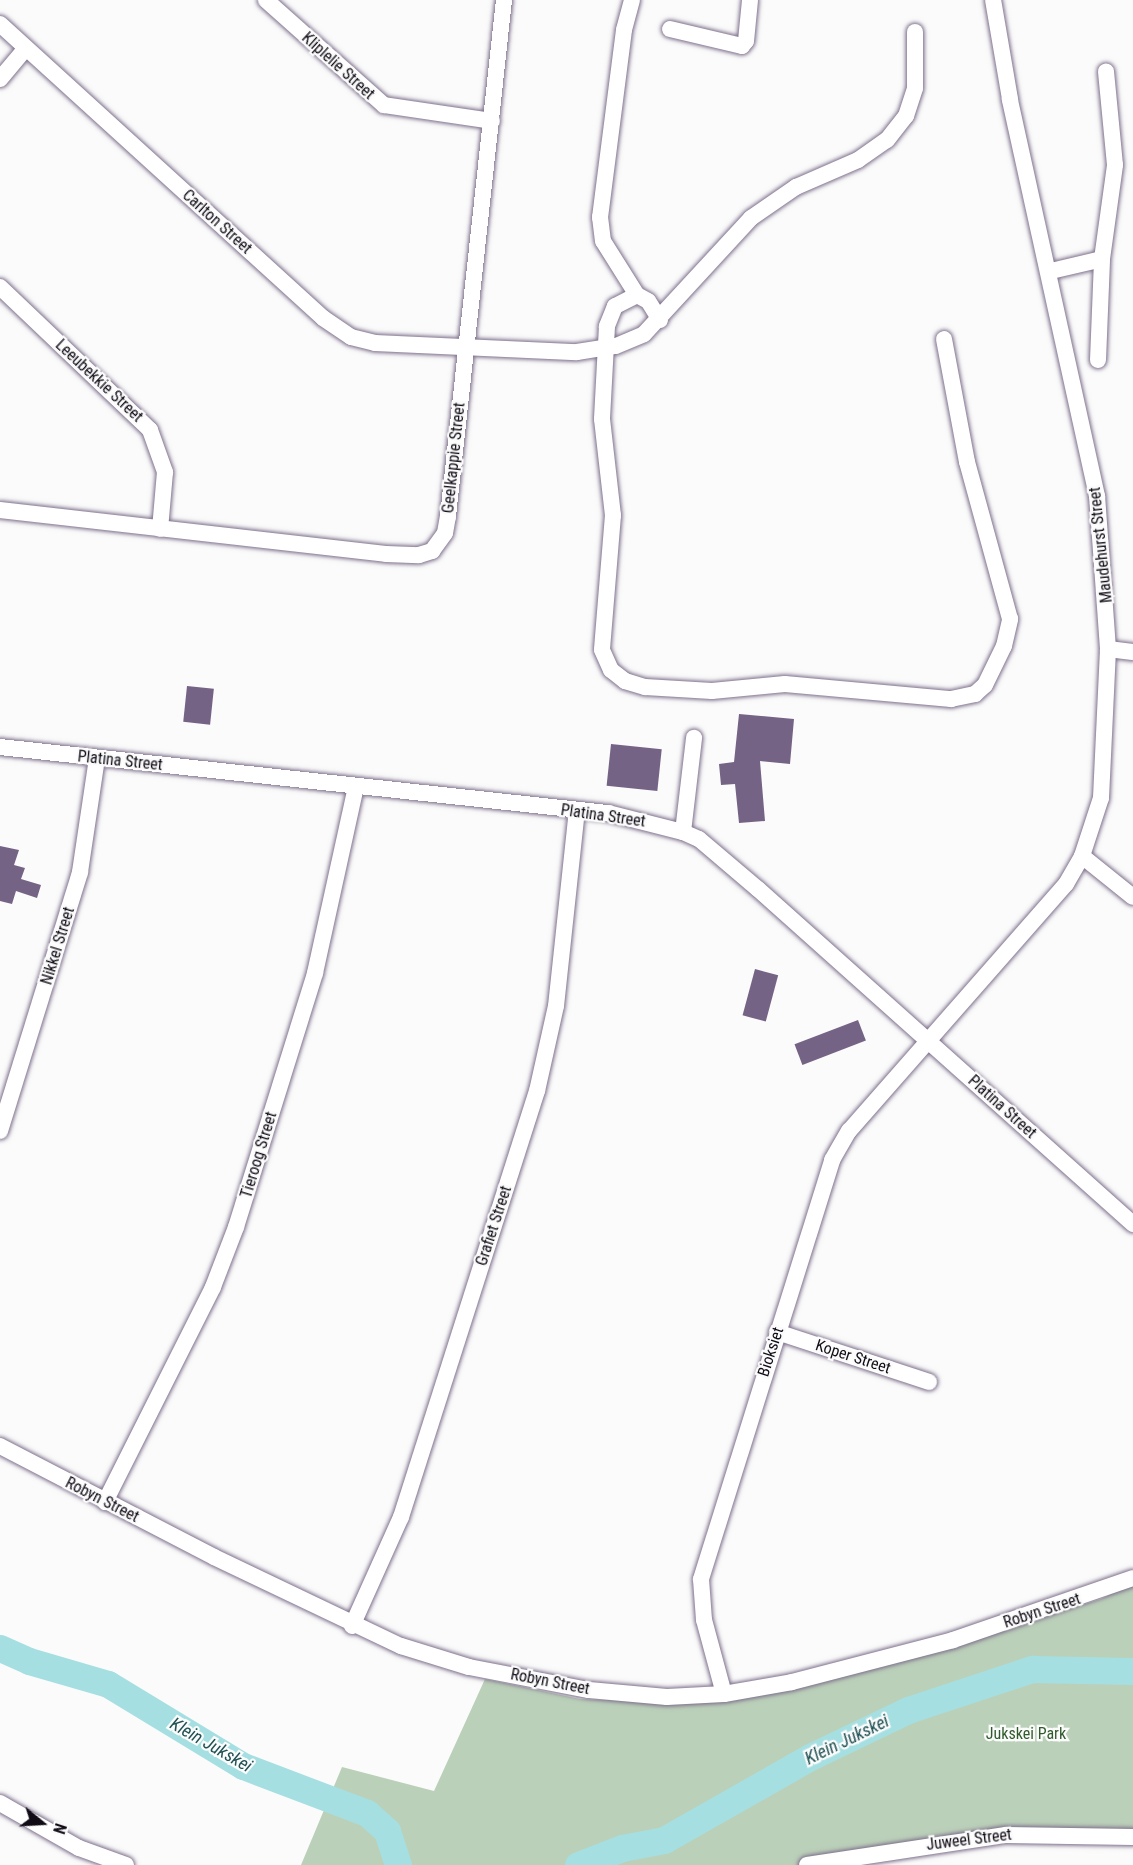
<!DOCTYPE html>
<html>
<head>
<meta charset="utf-8">
<style>
  body { margin:0 }
  #map { position:relative; width:1133px; height:1865px; overflow:hidden; background:#fbfbfb; font-family:"Roboto Condensed",sans-serif }
  div>[style] { position:absolute }
  .green>* { inset:0; background:#bbd0b9 }
  .river>* { height:27px; margin:-13.5px; padding:0 13.5px; transform-origin:13.5px; border-radius:13.5px; background:#a6dfe1 }
  .building>* { inset:0; background:#756386; transform-origin:0 0 }
  .roads { filter:drop-shadow(0 0 2px #7e708c) drop-shadow(0 0 2px #7e708c) }
  .minor>* { height:16px; margin:-8px; padding:0 8px; transform-origin:8px; border-radius:8px; background:#fff }
  span { translate:-50% -50%; white-space:nowrap; text-align:center; line-height:1.15; -webkit-text-stroke:4.5px #fbfbfb; paint-order:stroke }
  .street-label { font-size:16px; color:#100b15 }
  .park-label { font-size:16px; color:#315b2c }
  .water-label { font-size:18px; color:#205153; font-style:italic }
  .north { position:absolute; left:12px; top:1793px; width:60px; height:60px; -webkit-text-stroke:4px #fbfbfb; paint-order:stroke; rotate:108deg; font-size:16px; font-weight:700; line-height:24px; text-align:center; color:#100b15 }
  .north::after { content:''; display:block; margin:auto; width:21px; height:27px; background:#100b15; clip-path:polygon(50% 0,100% 100%,50% 72%,0 100%) }
</style>
</head>
<body>
<div id="map">
  <div class="green">
    <i style="clip-path:polygon(1133px 1583px,1133px 1840px,994px 1839px,825px 1865px,301px 1865px,342px 1767px,434px 1791px,485px 1679px,580px 1699px,665px 1702px,915px 1658px,1101px 1599px)"></i>
  </div>
  <div class="river">
    <i style="left:0;top:1648px;width:32px;rotate:24deg"></i>
    <i style="left:29px;top:1661px;width:82px;rotate:16.2deg"></i>
    <i style="left:108px;top:1684px;width:158px;rotate:31.3deg"></i>
    <i style="left:243px;top:1766px;width:133px;rotate:20.8deg"></i>
    <i style="left:367px;top:1813px;width:27px;rotate:42deg"></i>
    <i style="left:387px;top:1831px;width:36px;rotate:72deg"></i>
    <i style="left:578px;top:1865px;width:47px;rotate:-21.1deg"></i>
    <i style="left:622px;top:1848px;width:43px;rotate:-10.8deg"></i>
    <i style="left:664px;top:1840px;width:168px;rotate:-29.6deg"></i>
    <i style="left:810px;top:1757px;width:109px;rotate:-25.6deg"></i>
    <i style="left:908px;top:1710px;width:131px;rotate:-18.3deg"></i>
    <i style="left:1032px;top:1669px;width:101px;rotate:1.1deg"></i>
  </div>
  <div class="building">
    <i style="left:187px;top:686px;width:27px;height:36px;rotate:6deg"></i>
    <i style="clip-path:polygon(739px 714px,794px 719px,790px 764px,760px 761px,765px 821px,739px 823px,735px 784px,721px 785px,719px 764px,734px 762px)"></i>
    <i style="left:611px;top:744px;width:51px;height:42px;rotate:6deg"></i>
    <i style="clip-path:polygon(0 846px,19px 850px,14px 865px,25px 868px,21px 879px,41px 885px,37px 898px,16px 891px,12px 904px,0 901px)"></i>
    <i style="left:755px;top:969px;width:24px;height:48px;rotate:15deg"></i>
    <i style="left:858px;top:1020px;width:22px;height:68px;rotate:69deg"></i>
  </div>
  <div class="roads">
    <div class="minor">
      <i style="left:266px;top:0;width:158px;rotate:41.7deg"></i>
      <i style="left:384px;top:105px;width:109px;rotate:8.4deg"></i>
      <i style="left:632px;top:0;width:31px;rotate:105deg"></i>
      <i style="left:624px;top:30px;width:189px;rotate:97.3deg"></i>
      <i style="left:600px;top:217px;width:24px;rotate:83deg"></i>
      <i style="left:603px;top:241px;width:64px;rotate:57.8deg"></i>
      <i style="left:0;top:24px;width:437px;rotate:42.3deg"></i>
      <i style="left:323px;top:318px;width:34px;rotate:34deg"></i>
      <i style="left:351px;top:337px;width:25px;rotate:14deg"></i>
      <i style="left:375px;top:343px;width:202px;rotate:2.6deg"></i>
      <i style="left:577px;top:352px;width:39px;rotate:-9deg"></i>
      <i style="left:616px;top:346px;width:30px;rotate:-23deg"></i>
      <i style="left:644px;top:334px;width:158px;rotate:-47.3deg"></i>
      <i style="left:751px;top:218px;width:55px;rotate:-34.6deg"></i>
      <i style="left:796px;top:187px;width:68px;rotate:-23.5deg"></i>
      <i style="left:858px;top:160px;width:35px;rotate:-35deg"></i>
      <i style="left:887px;top:140px;width:31px;rotate:-52deg"></i>
      <i style="left:906px;top:116px;width:29px;rotate:-72deg"></i>
      <i style="left:915px;top:88px;width:56px;rotate:-90deg"></i>
      <i style="left:670px;top:29px;width:74px;rotate:13.3deg"></i>
      <i style="left:742px;top:46px;width:6px;rotate:-51deg"></i>
      <i style="left:746px;top:41px;width:41px;rotate:-84.4deg"></i>
      <i style="left:0;top:79px;width:39px;rotate:-50deg"></i>
      <i style="left:1051px;top:271px;width:52px;rotate:-13.2deg"></i>
      <i style="left:0;top:287px;width:207px;rotate:43.6deg"></i>
      <i style="left:150px;top:430px;width:45px;rotate:70.3deg"></i>
      <i style="left:165px;top:472px;width:57px;rotate:95deg"></i>
      <i style="left:660px;top:320px;width:22px;rotate:-122deg"></i>
      <i style="left:648px;top:301px;width:13px;rotate:-151deg"></i>
      <i style="left:637px;top:295px;width:25px;rotate:153deg"></i>
      <i style="left:615px;top:306px;width:22px;rotate:112deg"></i>
      <i style="left:607px;top:326px;width:93px;rotate:93.1deg"></i>
      <i style="left:602px;top:419px;width:97px;rotate:83.5deg"></i>
      <i style="left:613px;top:515px;width:135px;rotate:94.7deg"></i>
      <i style="left:602px;top:650px;width:22px;rotate:66deg"></i>
      <i style="left:611px;top:670px;width:18px;rotate:38deg"></i>
      <i style="left:625px;top:681px;width:21px;rotate:17deg"></i>
      <i style="left:645px;top:687px;width:67px;rotate:3.4deg"></i>
      <i style="left:712px;top:691px;width:73px;rotate:-5.5deg"></i>
      <i style="left:785px;top:684px;width:167px;rotate:5.2deg"></i>
      <i style="left:951px;top:699px;width:25px;rotate:-12deg"></i>
      <i style="left:975px;top:694px;width:13px;rotate:-42deg"></i>
      <i style="left:985px;top:685px;width:43px;rotate:-64deg"></i>
      <i style="left:1004px;top:646px;width:28px;rotate:-77deg"></i>
      <i style="left:1010px;top:619px;width:163px;rotate:-105.3deg"></i>
      <i style="left:967px;top:462px;width:125px;rotate:-100.6deg"></i>
      <i style="left:1098px;top:360px;width:101px;rotate:-87.7deg"></i>
      <i style="left:1102px;top:259px;width:95px;rotate:-82.1deg"></i>
      <i style="left:1115px;top:165px;width:94px;rotate:-95.5deg"></i>
      <i style="left:0;top:510px;width:388px;rotate:6.5deg"></i>
      <i style="left:386px;top:554px;width:33px;rotate:2deg"></i>
      <i style="left:419px;top:555px;width:14px;rotate:-17deg"></i>
      <i style="left:432px;top:551px;width:22px;rotate:-54deg"></i>
      <i style="left:445px;top:533px;width:17px;rotate:-80deg"></i>
      <i style="left:448px;top:516px;width:519px;rotate:-83.81deg"></i>
      <i style="left:1108px;top:649px;width:25px;rotate:7deg"></i>
      <i style="left:0;top:747px;width:612px;rotate:6.2deg"></i>
      <i style="left:608px;top:813px;width:77px;rotate:14.2deg"></i>
      <i style="left:683px;top:832px;width:17px;rotate:24deg"></i>
      <i style="left:699px;top:839px;width:77px;rotate:40.3deg"></i>
      <i style="left:758px;top:889px;width:503px;rotate:41.78deg"></i>
      <i style="left:683px;top:832px;width:95px;rotate:-83.3deg"></i>
      <i style="left:1082px;top:856px;width:65px;rotate:38.8deg"></i>
      <i style="left:0;top:1131px;width:271px;rotate:-72.8deg"></i>
      <i style="left:80px;top:872px;width:115px;rotate:-81.5deg"></i>
      <i style="left:777px;top:1332px;width:160px;rotate:18.2deg"></i>
      <i style="left:0;top:1446px;width:241px;rotate:27.4deg"></i>
      <i style="left:214px;top:1557px;width:207px;rotate:25.5deg"></i>
      <i style="left:401px;top:1646px;width:71px;rotate:17.2deg"></i>
      <i style="left:469px;top:1667px;width:122px;rotate:10.9deg"></i>
      <i style="left:589px;top:1690px;width:78px;rotate:5.1deg"></i>
      <i style="left:667px;top:1697px;width:57px;rotate:-3deg"></i>
      <i style="left:724px;top:1694px;width:69px;rotate:-10deg"></i>
      <i style="left:792px;top:1682px;width:166px;rotate:-14.6deg"></i>
      <i style="left:953px;top:1640px;width:190px;rotate:-19deg"></i>
      <i style="left:105px;top:1502px;width:241px;rotate:-63.3deg"></i>
      <i style="left:213px;top:1287px;width:64px;rotate:-69deg"></i>
      <i style="left:236px;top:1227px;width:266px;rotate:-72.7deg"></i>
      <i style="left:315px;top:973px;width:190px;rotate:-77.6deg"></i>
      <i style="left:352px;top:1626px;width:120px;rotate:-65.8deg"></i>
      <i style="left:401px;top:1517px;width:447px;rotate:-72.3deg"></i>
      <i style="left:537px;top:1091px;width:87px;rotate:-77.4deg"></i>
      <i style="left:556px;top:1006px;width:196px;rotate:-83.9deg"></i>
      <i style="left:724px;top:1694px;width:77px;rotate:-105.1deg"></i>
      <i style="left:704px;top:1620px;width:41px;rotate:-94.2deg"></i>
      <i style="left:701px;top:1579px;width:439px;rotate:-72.6deg"></i>
      <i style="left:832px;top:1160px;width:34px;rotate:-60deg"></i>
      <i style="left:849px;top:1131px;width:329px;rotate:-48.7deg"></i>
      <i style="left:1066px;top:884px;width:32px;rotate:-60deg"></i>
      <i style="left:1082px;top:856px;width:61px;rotate:-71.9deg"></i>
      <i style="left:1101px;top:798px;width:149px;rotate:-87.3deg"></i>
      <i style="left:1108px;top:649px;width:153px;rotate:-94.1deg"></i>
      <i style="left:1097px;top:496px;width:406px;rotate:-102.4deg"></i>
      <i style="left:1010px;top:99px;width:100px;rotate:-99.7deg"></i>
      <i style="left:0;top:1803px;width:91px;rotate:29.7deg"></i>
      <i style="left:79px;top:1848px;width:50px;rotate:19.9deg"></i>
      <i style="left:807px;top:1865px;width:201px;rotate:-8.6deg"></i>
      <i style="left:1006px;top:1835px;width:127px;rotate:0.9deg"></i>
    </div>
  </div>
  <div class="street-label">
    <span style="left:338px;top:66px;rotate:42deg">Kliplelie Street</span>
    <span style="left:217px;top:222px;rotate:42deg">Carlton Street</span>
    <span style="left:99px;top:381px;rotate:43deg">Leeubekkie Street</span>
    <span style="left:454px;top:458px;rotate:-84deg">Geelkappie Street</span>
    <span style="left:1101px;top:545px;rotate:-96deg">Maudehurst Street</span>
    <span style="left:120px;top:761px;rotate:6deg">Platina Street</span>
    <span style="left:603px;top:816px;rotate:8deg">Platina Street</span>
    <span style="left:58px;top:946px;rotate:-73deg">Nikkel Street</span>
    <span style="left:1002px;top:1107px;rotate:42deg">Platina Street</span>
    <span style="left:259px;top:1155px;rotate:-73deg">Tieroog Street</span>
    <span style="left:494px;top:1226px;rotate:-72deg">Grafiet Street</span>
    <span style="left:771px;top:1352px;rotate:-72deg">Bioksiet</span>
    <span style="left:853px;top:1357px;rotate:18deg">Koper Street</span>
    <span style="left:102px;top:1500px;rotate:27deg">Robyn Street</span>
    <span style="left:1042px;top:1611px;rotate:-18deg">Robyn Street</span>
    <span style="left:550px;top:1682px;rotate:11deg">Robyn Street</span>
    <span style="left:969px;top:1840px;rotate:-7deg">Juweel Street</span>
  </div>
  <div class="park-label">
    <span style="left:1026px;top:1734px">Jukskei Park</span>
  </div>
  <div class="water-label">
    <span style="left:847px;top:1740px;rotate:-26deg">Klein Jukskei</span>
    <span style="left:211px;top:1745px;rotate:30deg">Klein Jukskei</span>
  </div>
  <div class="north">N</div>
</div>
</body>
</html>
